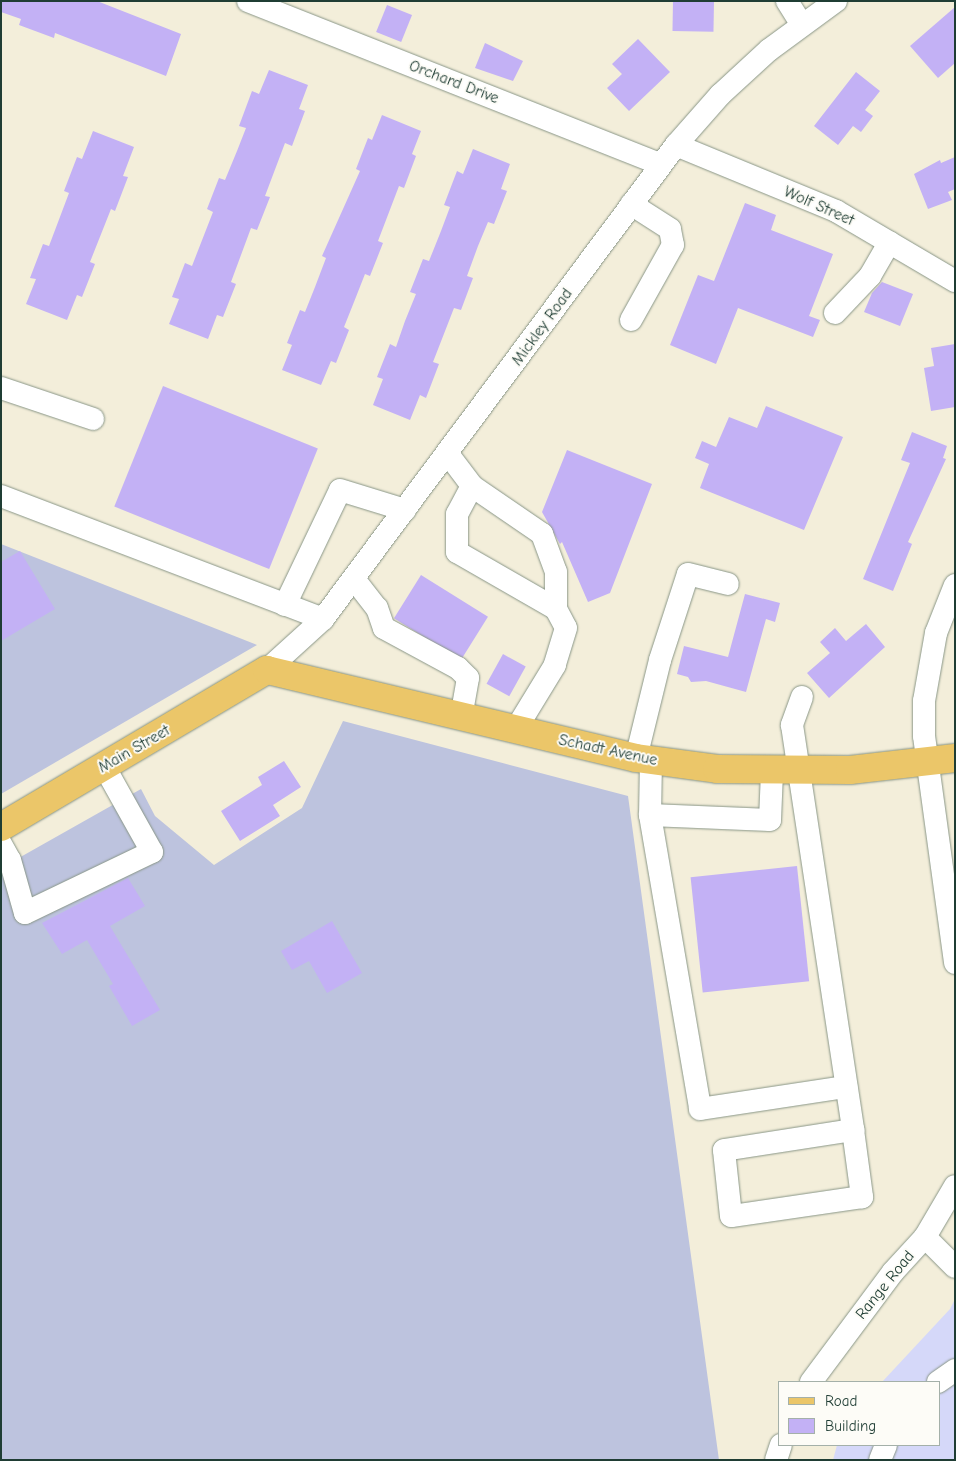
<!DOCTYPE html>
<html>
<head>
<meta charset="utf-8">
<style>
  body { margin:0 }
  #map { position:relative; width:956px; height:1461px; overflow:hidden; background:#f3eeda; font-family:"Comic Neue",sans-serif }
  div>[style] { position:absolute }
  .built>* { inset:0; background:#d5d8f9 }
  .industrial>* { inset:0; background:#bdc3de }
  .building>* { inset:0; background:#c3b1f5; transform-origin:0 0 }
  .roads { filter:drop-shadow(0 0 1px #899687) drop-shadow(0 0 1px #899687) }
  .minor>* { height:22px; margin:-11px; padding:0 11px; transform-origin:11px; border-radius:11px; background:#fff }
  .major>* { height:28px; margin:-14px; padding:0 14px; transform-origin:14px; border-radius:14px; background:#ebc669 }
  span { translate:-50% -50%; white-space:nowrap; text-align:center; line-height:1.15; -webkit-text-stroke:4px #fdfcf7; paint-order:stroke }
  .street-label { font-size:16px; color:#1f3d34 }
  .frame { position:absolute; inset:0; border:2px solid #1f3d34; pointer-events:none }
  .legend { position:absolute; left:778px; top:1381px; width:162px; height:65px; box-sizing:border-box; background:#fdfcf7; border:1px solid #a4b0a9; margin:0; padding:6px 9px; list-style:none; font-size:15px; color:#1f3d34 }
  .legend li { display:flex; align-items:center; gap:10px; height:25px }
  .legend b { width:25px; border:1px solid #a4b0a9 }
</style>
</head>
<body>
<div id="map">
  <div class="built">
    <i style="clip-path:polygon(955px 1299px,955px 1460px,833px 1460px,837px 1445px,940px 1445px,940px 1382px,882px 1382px,950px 1309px)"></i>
  </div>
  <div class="industrial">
    <i style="clip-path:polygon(1px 544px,257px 645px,1px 794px)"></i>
    <i style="clip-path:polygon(343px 721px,628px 796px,719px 1460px,1px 1460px,1px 868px,141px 789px,155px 816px,214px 865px,302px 808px)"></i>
  </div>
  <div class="building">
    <i style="clip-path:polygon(1px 1px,97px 1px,181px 34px,166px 76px,55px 33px,54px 38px,19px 25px,21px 19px,1px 12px)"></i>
    <i style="left:673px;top:1px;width:41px;height:30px;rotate:1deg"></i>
    <i style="left:387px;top:5px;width:27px;height:29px;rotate:22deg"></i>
    <i style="clip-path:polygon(955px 7px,955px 63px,938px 78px,910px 46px)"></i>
    <i style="clip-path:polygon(638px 39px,670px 72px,629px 111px,607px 88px,622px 74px,612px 64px)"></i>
    <i style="clip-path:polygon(485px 43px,523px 61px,513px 81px,475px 68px)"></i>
    <i style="clip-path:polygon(269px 70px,308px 85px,299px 109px,305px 111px,292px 146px,285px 143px,265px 196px,270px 197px,257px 230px,251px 228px,231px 282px,236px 284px,223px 317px,217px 315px,208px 339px,169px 324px,179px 299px,172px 297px,185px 263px,192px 266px,213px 212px,207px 209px,219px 178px,225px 180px,237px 151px,246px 128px,239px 126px,252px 91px,259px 94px)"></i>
    <i style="clip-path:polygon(856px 72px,880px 91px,865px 110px,873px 116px,861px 132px,853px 126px,838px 145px,814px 126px)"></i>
    <i style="clip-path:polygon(382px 115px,421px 131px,412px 154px,416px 156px,404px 188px,399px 186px,378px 241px,383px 243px,370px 276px,365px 274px,354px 302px,344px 327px,349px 330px,336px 363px,331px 361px,321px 385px,282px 370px,292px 345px,287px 343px,300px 310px,305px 312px,315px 287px,326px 258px,322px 256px,360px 171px,356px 169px,368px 138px,372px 140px)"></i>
    <i style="clip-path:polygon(93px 131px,134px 147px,123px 176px,128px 177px,115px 211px,111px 209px,90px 262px,95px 264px,82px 297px,77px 295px,67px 320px,26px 304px,36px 279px,30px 278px,43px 244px,49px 246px,69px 193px,64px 191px,77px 157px,82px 159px)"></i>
    <i style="clip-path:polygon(473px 149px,510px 164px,501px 189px,507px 191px,494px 224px,488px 222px,478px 246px,467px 276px,473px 278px,461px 310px,454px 308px,433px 362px,439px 364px,426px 398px,420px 395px,410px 420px,373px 405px,383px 379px,377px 377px,390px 344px,396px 347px,405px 321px,416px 294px,410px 292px,423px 259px,429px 261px,441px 231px,450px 207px,444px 205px,457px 171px,463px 174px)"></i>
    <i style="clip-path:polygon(955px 157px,955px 189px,948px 192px,952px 200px,928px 209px,914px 174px,940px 160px,941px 163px)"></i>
    <i style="clip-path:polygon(745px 203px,776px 215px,771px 230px,833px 254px,809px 316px,820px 320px,813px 337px,738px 308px,716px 364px,670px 345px,698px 275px,714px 281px)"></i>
    <i style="clip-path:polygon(882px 282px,913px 294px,900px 326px,864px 312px,872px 293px)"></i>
    <i style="clip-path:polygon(955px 344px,955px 407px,931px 411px,924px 368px,934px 366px,931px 348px)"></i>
    <i style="left:163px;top:386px;width:167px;height:130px;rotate:22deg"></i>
    <i style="clip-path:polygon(766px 406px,843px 437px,804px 530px,700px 488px,709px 464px,695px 458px,702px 441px,716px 447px,729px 417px,757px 428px)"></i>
    <i style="clip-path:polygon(912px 432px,947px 446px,943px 458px,946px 459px,908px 542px,912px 544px,893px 591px,863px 579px,910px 463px,901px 460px)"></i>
    <i style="clip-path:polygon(567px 450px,652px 484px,610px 593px,588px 602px,562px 542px,560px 544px,542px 512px)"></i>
    <i style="clip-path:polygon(20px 551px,55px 609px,1px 641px,1px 562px)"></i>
    <i style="left:421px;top:575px;width:79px;height:51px;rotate:32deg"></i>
    <i style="clip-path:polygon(745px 594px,780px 603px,775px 622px,766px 619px,746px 692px,706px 681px,691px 682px,688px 677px,677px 674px,684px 646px,728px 657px)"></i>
    <i style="clip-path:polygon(866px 624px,885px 647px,829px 698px,807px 673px,830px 653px,820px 642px,835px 628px,846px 641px)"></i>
    <i style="left:503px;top:654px;width:26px;height:34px;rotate:29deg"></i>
    <i style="clip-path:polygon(284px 761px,301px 787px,273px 805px,280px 816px,240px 841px,221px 811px,262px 785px,258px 777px)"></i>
    <i style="left:797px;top:866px;width:116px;height:107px;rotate:84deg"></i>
    <i style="clip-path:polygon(128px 878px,145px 906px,110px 926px,160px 1010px,132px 1026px,109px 986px,113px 984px,87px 940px,62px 954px,42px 923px)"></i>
    <i style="clip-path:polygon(332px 921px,362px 973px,327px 993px,309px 961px,292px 970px,281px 951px)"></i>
  </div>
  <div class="roads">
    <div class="minor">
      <i style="left:248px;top:1px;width:443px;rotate:21.6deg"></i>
      <i style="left:787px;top:1px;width:28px;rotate:58deg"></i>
      <i style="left:676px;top:145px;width:173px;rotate:22.4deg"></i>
      <i style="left:836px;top:211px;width:138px;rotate:30.5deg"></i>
      <i style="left:835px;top:313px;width:51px;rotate:-46.6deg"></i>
      <i style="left:870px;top:276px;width:39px;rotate:-60deg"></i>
      <i style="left:631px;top:320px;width:86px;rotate:-60.8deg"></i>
      <i style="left:673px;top:245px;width:16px;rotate:-101deg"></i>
      <i style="left:670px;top:229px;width:46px;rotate:-147.3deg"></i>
      <i style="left:1px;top:388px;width:97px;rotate:18.6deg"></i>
      <i style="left:448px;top:454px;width:40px;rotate:53deg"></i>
      <i style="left:472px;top:486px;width:32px;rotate:118deg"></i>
      <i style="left:457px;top:514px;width:38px;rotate:90deg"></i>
      <i style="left:457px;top:552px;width:114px;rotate:29.9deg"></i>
      <i style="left:472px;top:486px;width:85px;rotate:34.4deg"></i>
      <i style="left:542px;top:534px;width:40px;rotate:69.8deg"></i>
      <i style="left:556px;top:572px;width:37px;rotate:90deg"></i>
      <i style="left:556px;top:609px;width:21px;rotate:62deg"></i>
      <i style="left:566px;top:628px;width:39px;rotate:107deg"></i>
      <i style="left:555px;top:665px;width:75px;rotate:121.4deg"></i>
      <i style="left:1px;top:496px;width:345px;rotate:20.9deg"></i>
      <i style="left:354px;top:579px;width:37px;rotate:52deg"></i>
      <i style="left:377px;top:608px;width:21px;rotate:71deg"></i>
      <i style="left:384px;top:628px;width:84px;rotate:28.4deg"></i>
      <i style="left:458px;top:668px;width:14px;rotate:45deg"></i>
      <i style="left:468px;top:678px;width:39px;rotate:100deg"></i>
      <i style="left:955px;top:585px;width:52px;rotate:111.6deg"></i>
      <i style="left:936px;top:633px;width:69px;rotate:100deg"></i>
      <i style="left:924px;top:701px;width:35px;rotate:90deg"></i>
      <i style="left:924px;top:736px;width:229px;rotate:82.2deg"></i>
      <i style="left:285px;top:605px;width:127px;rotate:-64.4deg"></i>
      <i style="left:340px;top:490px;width:68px;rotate:17.1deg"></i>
      <i style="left:267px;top:670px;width:76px;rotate:-42.3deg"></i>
      <i style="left:323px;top:619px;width:591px;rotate:-53.32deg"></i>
      <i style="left:676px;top:145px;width:67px;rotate:-48.7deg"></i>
      <i style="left:720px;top:95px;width:67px;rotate:-42.6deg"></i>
      <i style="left:769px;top:50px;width:83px;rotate:-36.2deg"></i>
      <i style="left:802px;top:697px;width:30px;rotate:110deg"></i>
      <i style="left:792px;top:725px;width:410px;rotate:81.4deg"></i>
      <i style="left:853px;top:1130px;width:68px;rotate:82.3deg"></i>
      <i style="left:862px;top:1197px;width:132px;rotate:171.7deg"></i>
      <i style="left:731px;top:1216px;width:66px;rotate:-96.1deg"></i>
      <i style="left:724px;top:1150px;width:131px;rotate:-8.8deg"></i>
      <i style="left:636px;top:758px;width:101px;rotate:-76.2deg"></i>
      <i style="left:660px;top:660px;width:90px;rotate:-72deg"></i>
      <i style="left:688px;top:574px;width:41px;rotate:14deg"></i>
      <i style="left:651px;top:760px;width:55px;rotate:91deg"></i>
      <i style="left:650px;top:815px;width:298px;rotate:80.3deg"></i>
      <i style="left:700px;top:1109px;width:148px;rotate:-8.6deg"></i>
      <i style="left:650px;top:815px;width:120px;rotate:2.4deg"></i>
      <i style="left:770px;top:820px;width:48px;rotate:-87.6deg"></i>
      <i style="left:1px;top:844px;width:18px;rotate:61deg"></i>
      <i style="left:10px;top:860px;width:55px;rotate:74.2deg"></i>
      <i style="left:25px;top:913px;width:141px;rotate:-25.7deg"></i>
      <i style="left:152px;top:852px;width:98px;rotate:-119.2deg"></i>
      <i style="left:925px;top:1237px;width:42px;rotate:45deg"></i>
      <i style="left:811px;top:1382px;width:137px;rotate:-53.3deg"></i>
      <i style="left:893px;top:1272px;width:47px;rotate:-47.6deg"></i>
      <i style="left:925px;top:1237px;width:59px;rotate:-59.5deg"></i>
      <i style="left:938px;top:1382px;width:21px;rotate:-35deg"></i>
      <i style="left:776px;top:1460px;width:16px;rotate:-72deg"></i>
      <i style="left:880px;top:1460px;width:16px;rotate:-68deg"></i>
    </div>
    <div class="major">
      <i style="left:1px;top:827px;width:309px;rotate:-30.6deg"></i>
      <i style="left:267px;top:670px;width:379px;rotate:13.4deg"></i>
      <i style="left:636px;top:758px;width:82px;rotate:7.7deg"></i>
      <i style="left:717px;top:769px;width:133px;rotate:0.4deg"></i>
      <i style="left:850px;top:770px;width:106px;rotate:-6.5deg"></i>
    </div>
  </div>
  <div class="street-label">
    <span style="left:454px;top:82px;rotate:21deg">Orchard Drive</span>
    <span style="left:819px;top:206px;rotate:24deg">Wolf Street</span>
    <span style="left:542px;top:327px;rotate:-54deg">Mickley Road</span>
    <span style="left:134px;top:749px;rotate:-30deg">Main Street</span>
    <span style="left:608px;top:750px;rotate:12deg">Schadt Avenue</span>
    <span style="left:885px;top:1285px;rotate:-51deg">Range Road</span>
  </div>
  <div class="frame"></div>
  <ul class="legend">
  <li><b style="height:6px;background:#ebc669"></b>Road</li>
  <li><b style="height:14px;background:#c3b1f5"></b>Building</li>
  </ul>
</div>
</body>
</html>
